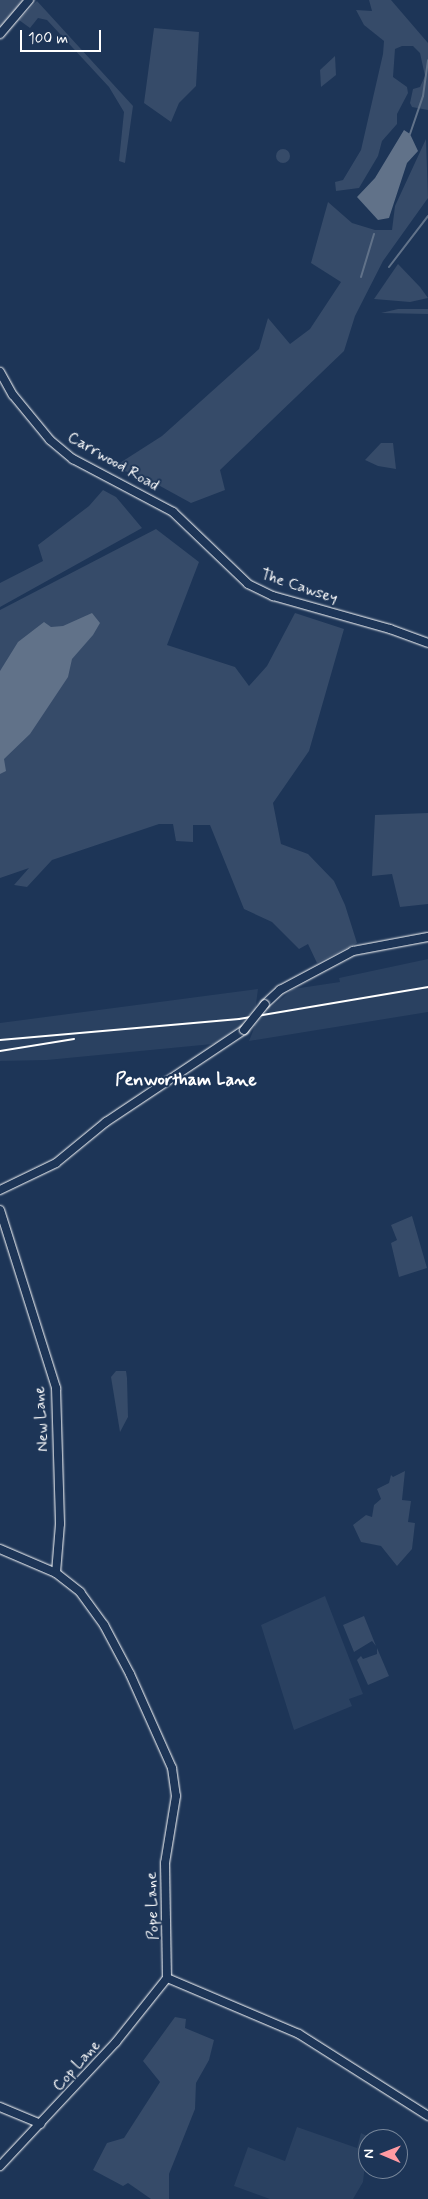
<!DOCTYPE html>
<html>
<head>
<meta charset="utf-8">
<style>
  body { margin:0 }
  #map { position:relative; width:428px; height:2199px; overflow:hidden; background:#1d3557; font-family:Mynerve,sans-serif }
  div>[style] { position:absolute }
  .built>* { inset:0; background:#2a4161 }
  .green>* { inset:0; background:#364b69 }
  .round { border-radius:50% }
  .water>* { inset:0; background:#617289 }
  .stream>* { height:2px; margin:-1px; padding:0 1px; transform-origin:1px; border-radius:1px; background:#617289 }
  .roads { filter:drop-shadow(0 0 1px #fff) drop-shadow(0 0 1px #fff) }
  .secondary>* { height:8px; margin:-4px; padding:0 4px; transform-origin:4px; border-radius:4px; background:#1d3557 }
  .rail>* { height:2px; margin:-1px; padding:0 1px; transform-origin:1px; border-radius:1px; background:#fff }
  .bridges { filter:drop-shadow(0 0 1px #fff) drop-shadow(0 0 1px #fff) }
  .secondary-bridge>* { height:8px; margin:-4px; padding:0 4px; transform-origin:4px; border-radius:4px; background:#1d3557 }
  span { translate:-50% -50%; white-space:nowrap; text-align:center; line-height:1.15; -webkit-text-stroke:4px #1d3557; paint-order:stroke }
  .street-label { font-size:16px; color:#fff }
  .neighbourhood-label { font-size:18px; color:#fff; font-weight:700 }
  .north { position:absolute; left:358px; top:2129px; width:50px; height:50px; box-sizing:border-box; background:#1d3557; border:1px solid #77869a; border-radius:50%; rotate:271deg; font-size:14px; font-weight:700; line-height:20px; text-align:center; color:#fff }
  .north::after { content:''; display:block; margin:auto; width:18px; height:22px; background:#ff9aa2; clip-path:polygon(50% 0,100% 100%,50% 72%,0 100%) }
  .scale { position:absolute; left:20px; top:30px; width:81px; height:22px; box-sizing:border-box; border:2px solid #fff; border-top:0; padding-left:6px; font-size:15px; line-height:18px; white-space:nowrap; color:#fff; -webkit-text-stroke:4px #1d3557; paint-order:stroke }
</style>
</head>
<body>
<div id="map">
  <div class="built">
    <i style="clip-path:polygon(428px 959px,428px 1012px,249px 1041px,255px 1026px,244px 1026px,223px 1043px,47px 1060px,0 1061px,0 1023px,258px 989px,255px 1012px,268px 1010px,293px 989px,340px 982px,339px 978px)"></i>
    <i style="clip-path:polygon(325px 1596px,363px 1694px,349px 1699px,352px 1706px,294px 1730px,261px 1625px)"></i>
    <i style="clip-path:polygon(297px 2127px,357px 2148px,361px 2133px,373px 2139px,368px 2139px,363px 2182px,353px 2199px,270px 2199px,234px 2186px,248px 2147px,285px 2161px)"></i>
  </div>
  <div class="green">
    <i style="clip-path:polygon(0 0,23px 0,0 29px)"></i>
    <i style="clip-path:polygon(369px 0,391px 0,428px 43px,428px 110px,412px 107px,410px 103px,413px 89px,420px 87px,425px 76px,420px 53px,413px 46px,402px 46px,395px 49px,393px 77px,407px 87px,408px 93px,397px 114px,397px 124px,382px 141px,378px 156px,359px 188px,336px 191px,335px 182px,343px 180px,361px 150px,383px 54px,384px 41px,364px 25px,356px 10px,372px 11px)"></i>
    <i style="clip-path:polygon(37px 1px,133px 106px,125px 163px,119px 161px,124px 112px,109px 87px,47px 20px,38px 18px,30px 28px,19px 20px)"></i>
    <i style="clip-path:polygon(154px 28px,199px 32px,196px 86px,179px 103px,171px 122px,144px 103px)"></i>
    <i style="clip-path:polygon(335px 56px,336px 75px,321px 87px,320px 70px)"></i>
    <i style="clip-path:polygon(426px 139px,428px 198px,383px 261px,355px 316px,344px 351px,220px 470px,225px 490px,191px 503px,140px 475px,112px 468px,162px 436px,259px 349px,268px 318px,290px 344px,310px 329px,341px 282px,311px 263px,328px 202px,352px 223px,375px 230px,392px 230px,395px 206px)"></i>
    <i class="round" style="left:276px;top:149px;width:14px;height:14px"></i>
    <i style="clip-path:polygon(398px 264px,420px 287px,428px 298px,410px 302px,374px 299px)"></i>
    <i style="clip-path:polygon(398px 309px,428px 309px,428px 314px,381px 313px)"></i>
    <i style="clip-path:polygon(381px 443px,393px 443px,396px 469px,378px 466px,365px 460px)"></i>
    <i style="clip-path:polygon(103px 490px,116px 497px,142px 528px,0 607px,0 583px,43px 561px,38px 545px,89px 506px)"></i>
    <i style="clip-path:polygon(156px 529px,199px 562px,167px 645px,235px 667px,249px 686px,267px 666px,295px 613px,344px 629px,309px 751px,273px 803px,281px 844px,308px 854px,334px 881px,345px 905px,357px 943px,317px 963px,308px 944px,299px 949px,272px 922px,244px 909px,210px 825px,193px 825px,193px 842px,176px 841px,173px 824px,159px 824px,52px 860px,27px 887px,14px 885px,29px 868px,0 878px,0 610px)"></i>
    <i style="clip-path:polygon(428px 813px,428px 904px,400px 907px,392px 874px,372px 876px,375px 815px)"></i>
    <i style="clip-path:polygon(412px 1216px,427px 1268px,399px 1277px,391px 1243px,397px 1240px,391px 1225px)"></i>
    <i style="clip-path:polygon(116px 1371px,126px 1371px,127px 1378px,128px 1417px,120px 1432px,111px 1377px)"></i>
    <i style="clip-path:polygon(405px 1471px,402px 1500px,411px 1501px,408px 1522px,415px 1523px,412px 1549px,397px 1566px,381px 1546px,361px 1542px,353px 1525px,366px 1515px,372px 1517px,374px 1505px,381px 1499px,377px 1489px,389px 1483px,391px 1475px,393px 1477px)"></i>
    <i style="clip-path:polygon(364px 1616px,376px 1646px,372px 1641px,354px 1652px,343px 1625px)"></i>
    <i style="clip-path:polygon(377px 1648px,389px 1676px,368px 1685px,357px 1660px,361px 1656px,363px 1659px,377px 1654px)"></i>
    <i style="clip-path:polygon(175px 2017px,186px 2019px,185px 2028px,214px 2040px,209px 2060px,196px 2083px,195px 2109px,169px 2174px,169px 2199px,151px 2199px,128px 2183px,123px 2186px,93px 2170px,107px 2143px,124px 2138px,160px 2082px,143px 2061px)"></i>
  </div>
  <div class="water">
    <i style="clip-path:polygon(404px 130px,410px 134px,418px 151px,407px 163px,389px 218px,378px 220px,357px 197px,375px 178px)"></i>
    <i style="clip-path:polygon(92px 613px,100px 623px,93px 635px,72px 659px,68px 677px,30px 734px,4px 759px,6px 771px,0 774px,0 671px,18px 642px,44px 622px,51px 627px,63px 626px)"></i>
  </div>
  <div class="stream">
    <i style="left:410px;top:134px;width:40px;rotate:-71.1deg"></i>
    <i style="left:423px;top:96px;width:36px;rotate:-82deg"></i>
    <i style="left:389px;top:267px;width:64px;rotate:-52.6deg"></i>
    <i style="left:361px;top:277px;width:45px;rotate:-73.2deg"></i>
  </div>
  <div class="roads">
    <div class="secondary">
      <i style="left:0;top:34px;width:45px;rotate:-49.5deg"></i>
      <i style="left:0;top:372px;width:26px;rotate:61deg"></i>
      <i style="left:13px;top:395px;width:58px;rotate:50.6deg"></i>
      <i style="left:50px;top:440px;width:30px;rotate:40deg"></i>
      <i style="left:73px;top:459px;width:113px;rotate:27.9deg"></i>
      <i style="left:173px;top:512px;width:104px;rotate:43.8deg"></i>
      <i style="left:248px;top:584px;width:28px;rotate:26deg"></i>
      <i style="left:273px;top:596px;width:122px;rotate:15.8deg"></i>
      <i style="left:390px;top:629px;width:40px;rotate:20.2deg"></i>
      <i style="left:265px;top:1004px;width:21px;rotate:-43deg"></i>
      <i style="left:280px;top:990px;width:83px;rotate:-28.1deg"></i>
      <i style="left:353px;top:951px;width:76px;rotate:-10.6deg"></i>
      <i style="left:0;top:1190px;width:62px;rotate:-25.7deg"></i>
      <i style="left:56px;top:1163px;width:65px;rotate:-39.4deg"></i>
      <i style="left:106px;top:1122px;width:166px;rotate:-33.7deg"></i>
      <i style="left:0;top:1210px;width:187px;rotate:72.5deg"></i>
      <i style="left:56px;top:1388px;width:136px;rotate:88.3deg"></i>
      <i style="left:60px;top:1524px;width:49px;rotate:94.7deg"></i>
      <i style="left:0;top:1549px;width:61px;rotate:23.2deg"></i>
      <i style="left:56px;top:1573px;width:31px;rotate:38deg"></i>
      <i style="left:80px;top:1592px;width:41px;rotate:54deg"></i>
      <i style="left:104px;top:1625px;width:55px;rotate:62deg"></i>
      <i style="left:130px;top:1674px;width:103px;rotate:65.9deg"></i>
      <i style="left:172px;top:1768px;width:28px;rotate:82deg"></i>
      <i style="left:176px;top:1796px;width:68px;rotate:99.3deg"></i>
      <i style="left:165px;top:1863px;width:115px;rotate:89deg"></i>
      <i style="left:167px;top:1978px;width:143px;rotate:23deg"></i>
      <i style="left:299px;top:2034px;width:153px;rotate:32.4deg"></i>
      <i style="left:0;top:2107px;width:44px;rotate:22.5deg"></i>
      <i style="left:0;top:2166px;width:170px;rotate:-46.9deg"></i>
      <i style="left:116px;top:2042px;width:82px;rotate:-51.4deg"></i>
    </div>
  </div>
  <div class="rail">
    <i style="left:0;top:1040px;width:240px;rotate:-5deg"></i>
    <i style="left:239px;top:1019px;width:192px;rotate:-9.6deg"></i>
    <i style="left:0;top:1051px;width:75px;rotate:-9.2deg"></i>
  </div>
  <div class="bridges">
    <div class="secondary-bridge">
      <i style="left:244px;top:1030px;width:33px;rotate:-51deg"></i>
    </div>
  </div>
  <div class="street-label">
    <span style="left:113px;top:462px;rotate:30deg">Carrwood Road</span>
    <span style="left:299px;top:587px;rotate:18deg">The Cawsey</span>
    <span style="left:42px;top:1419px;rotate:-94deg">New Lane</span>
    <span style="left:153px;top:1906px;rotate:-92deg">Pope Lane</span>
    <span style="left:77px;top:2066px;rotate:-48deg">Cop Lane</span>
  </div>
  <div class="neighbourhood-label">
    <span style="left:186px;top:1080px">Penwortham Lane</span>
  </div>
  <div class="north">N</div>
  <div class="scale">100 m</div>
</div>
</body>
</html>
